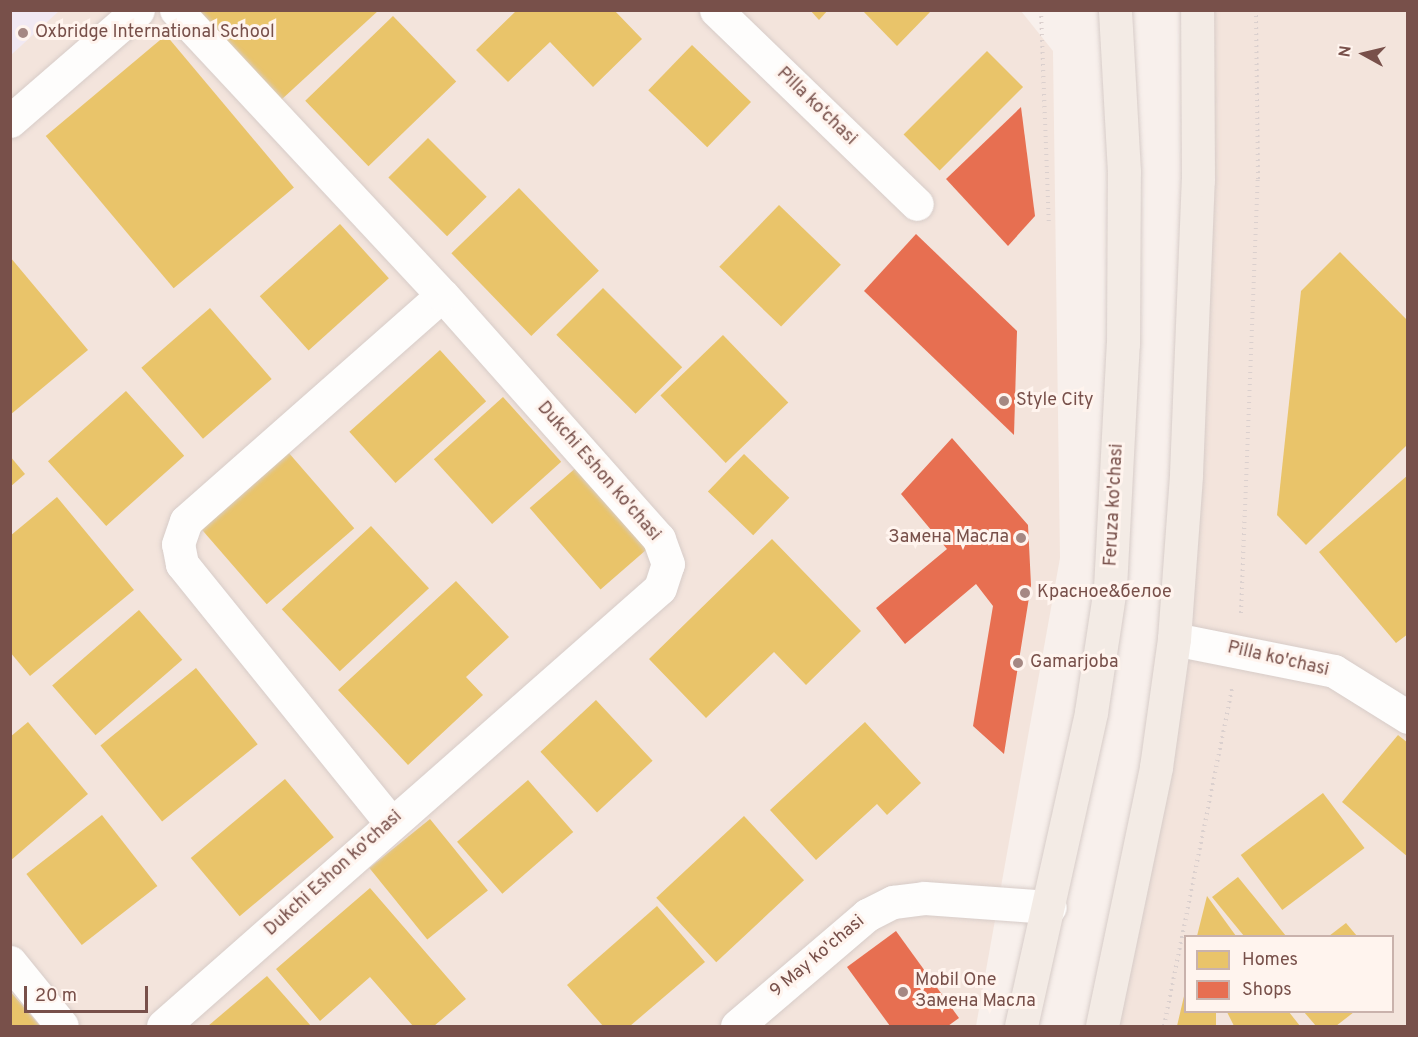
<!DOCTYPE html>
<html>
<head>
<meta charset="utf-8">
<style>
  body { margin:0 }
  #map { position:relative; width:1418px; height:1037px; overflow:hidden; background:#f8f0ec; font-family:Overpass,sans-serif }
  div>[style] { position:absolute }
  .residential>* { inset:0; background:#f3e4dc }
  .education>* { inset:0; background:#f1e9f3 }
  .homes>* { inset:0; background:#e9c46a; transform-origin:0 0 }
  .shops>* { inset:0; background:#e76f51 }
  .path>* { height:4px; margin-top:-2px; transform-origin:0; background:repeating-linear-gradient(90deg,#dbd0ce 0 1.5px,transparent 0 6px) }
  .roads { filter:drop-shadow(0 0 2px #d7ccc8) drop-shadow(0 0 2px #d7ccc8) }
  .minor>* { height:33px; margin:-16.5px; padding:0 16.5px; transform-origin:16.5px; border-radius:16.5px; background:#fefdfc }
  .primary>* { height:33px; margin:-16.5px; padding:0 16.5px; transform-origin:16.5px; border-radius:16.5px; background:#f3ebe5 }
  .dots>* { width:16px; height:16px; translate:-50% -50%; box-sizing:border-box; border:3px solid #fff4ee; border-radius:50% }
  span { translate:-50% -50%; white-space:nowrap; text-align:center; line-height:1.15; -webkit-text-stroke:6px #fff4ee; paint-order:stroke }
  .poi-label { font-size:18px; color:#78504a }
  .left { translate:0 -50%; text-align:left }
  .right { translate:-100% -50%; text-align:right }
  .street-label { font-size:18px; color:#78504a }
  .frame { position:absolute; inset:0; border:12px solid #78504a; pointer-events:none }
  .legend { position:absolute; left:1184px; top:935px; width:210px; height:78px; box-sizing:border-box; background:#fff4ee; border:2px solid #c9b2ac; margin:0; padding:8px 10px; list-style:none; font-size:18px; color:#78504a }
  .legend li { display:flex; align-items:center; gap:12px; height:30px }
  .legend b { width:30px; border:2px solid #c9b2ac }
  .north { position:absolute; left:1334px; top:24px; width:60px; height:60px; -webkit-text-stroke:4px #fff4ee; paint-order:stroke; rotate:278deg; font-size:16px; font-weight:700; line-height:24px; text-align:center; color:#78504a }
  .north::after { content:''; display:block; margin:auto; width:21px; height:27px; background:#78504a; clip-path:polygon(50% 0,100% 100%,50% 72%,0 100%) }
  .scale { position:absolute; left:24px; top:986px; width:124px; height:27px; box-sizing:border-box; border:3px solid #78504a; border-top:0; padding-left:8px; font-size:18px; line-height:21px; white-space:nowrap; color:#78504a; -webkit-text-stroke:4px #fff4ee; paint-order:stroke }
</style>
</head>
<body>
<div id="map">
  <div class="residential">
    <i style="clip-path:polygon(10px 11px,1021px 11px,1053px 51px,1060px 558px,976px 1026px,11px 1026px)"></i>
    <i style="clip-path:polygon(evenodd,1197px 11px,1407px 11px,1407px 1026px,1102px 1026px,1156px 767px,1197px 11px,1186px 936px,1392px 936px,1392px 1012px,1186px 1012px,1186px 936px)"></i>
  </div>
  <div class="education">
    <i style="clip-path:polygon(11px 10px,59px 10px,59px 11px,11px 55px)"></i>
  </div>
  <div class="homes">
    <i style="clip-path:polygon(196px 10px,379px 10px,281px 100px)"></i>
    <i style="clip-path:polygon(517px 10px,614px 10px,642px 39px,593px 87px,550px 42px,508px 82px,476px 50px)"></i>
    <i style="clip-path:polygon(810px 10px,828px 10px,819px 20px)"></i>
    <i style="clip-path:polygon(862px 10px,932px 10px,897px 46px)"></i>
    <i style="left:393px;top:16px;width:91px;height:122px;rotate:46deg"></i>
    <i style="left:166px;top:35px;width:199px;height:157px;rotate:50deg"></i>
    <i style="left:692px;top:45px;width:82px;height:63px;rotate:44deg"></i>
    <i style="left:987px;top:51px;width:51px;height:118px;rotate:45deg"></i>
    <i style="left:428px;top:138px;width:83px;height:56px;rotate:45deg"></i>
    <i style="left:519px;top:188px;width:115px;height:94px;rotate:46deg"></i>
    <i style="left:779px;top:205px;width:86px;height:86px;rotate:44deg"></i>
    <i style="left:340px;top:224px;width:73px;height:108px;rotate:48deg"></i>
    <i style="clip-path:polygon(1340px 252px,1408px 321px,1408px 444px,1306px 545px,1277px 515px,1301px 291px)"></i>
    <i style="clip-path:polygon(10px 257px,88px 350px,10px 415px)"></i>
    <i style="left:603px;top:288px;width:112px;height:66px;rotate:45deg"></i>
    <i style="left:210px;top:308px;width:94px;height:91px;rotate:49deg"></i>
    <i style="left:723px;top:335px;width:94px;height:87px;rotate:46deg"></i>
    <i style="left:440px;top:350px;width:69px;height:122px;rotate:48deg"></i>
    <i style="left:126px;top:391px;width:87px;height:105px;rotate:48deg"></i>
    <i style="left:503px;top:397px;width:87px;height:93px;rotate:48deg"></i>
    <i style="left:288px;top:452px;width:101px;height:116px;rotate:49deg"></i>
    <i style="left:744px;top:454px;width:63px;height:52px;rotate:44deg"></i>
    <i style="clip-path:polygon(10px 456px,25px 474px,10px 487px)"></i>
    <i style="left:578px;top:466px;width:108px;height:64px;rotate:49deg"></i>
    <i style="clip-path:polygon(1408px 475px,1408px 634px,1396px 643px,1319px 552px)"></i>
    <i style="clip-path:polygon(57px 497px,134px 590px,30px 676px,10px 652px,10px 536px)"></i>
    <i style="left:371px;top:526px;width:85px;height:122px;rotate:47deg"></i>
    <i style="clip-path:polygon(772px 539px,861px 631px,806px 685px,774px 652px,706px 718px,649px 659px)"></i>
    <i style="clip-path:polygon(456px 581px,509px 637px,466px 677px,483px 695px,408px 765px,338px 690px)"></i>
    <i style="left:139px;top:610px;width:66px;height:115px;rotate:49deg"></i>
    <i style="left:196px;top:668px;width:98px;height:123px;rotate:51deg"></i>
    <i style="left:596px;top:700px;width:83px;height:76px;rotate:47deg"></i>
    <i style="clip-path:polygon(28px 722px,88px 794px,10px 861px,10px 737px)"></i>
    <i style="clip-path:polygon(865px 722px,921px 783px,887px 815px,877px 804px,816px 860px,770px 810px)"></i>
    <i style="clip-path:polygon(1398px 735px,1408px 743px,1408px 857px,1342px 802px)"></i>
    <i style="left:285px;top:779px;width:76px;height:123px;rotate:50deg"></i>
    <i style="left:528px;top:780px;width:69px;height:94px;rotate:49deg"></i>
    <i style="left:1323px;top:793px;width:69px;height:103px;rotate:53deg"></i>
    <i style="left:102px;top:815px;width:90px;height:96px;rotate:52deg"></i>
    <i style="left:744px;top:816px;width:88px;height:120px;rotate:47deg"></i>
    <i style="left:430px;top:819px;width:92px;height:78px;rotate:51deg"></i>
    <i style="clip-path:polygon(1238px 877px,1286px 936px,1244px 936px,1212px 897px)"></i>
    <i style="clip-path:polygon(370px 888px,466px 999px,434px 1026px,413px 1026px,370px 977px,320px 1021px,276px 969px)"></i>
    <i style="clip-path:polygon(1207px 896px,1236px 936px,1197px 936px)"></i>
    <i style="clip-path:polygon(657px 906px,705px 962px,630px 1026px,603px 1026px,567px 985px)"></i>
    <i style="clip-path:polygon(1346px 923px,1357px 936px,1329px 936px)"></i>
    <i style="clip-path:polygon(267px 976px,311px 1026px,208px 1026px)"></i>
    <i style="clip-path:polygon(10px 991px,40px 1026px,10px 1026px)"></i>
    <i style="clip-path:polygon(1185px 992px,1186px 1012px,1216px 1012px,1216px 1026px,1177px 1026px)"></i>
    <i style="clip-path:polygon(1227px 1012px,1289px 1012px,1300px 1026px,1234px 1026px)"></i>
    <i style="clip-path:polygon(1304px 1012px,1354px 1012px,1336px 1026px,1316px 1026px)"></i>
  </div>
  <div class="shops">
    <i style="clip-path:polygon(1021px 107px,1035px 216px,1008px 246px,946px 179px)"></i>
    <i style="clip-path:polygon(916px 234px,1017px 331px,1014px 435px,864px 291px)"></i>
    <i style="clip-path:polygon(952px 438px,1028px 525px,1031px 585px,1004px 754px,973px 726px,993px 606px,976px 584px,905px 644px,876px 608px,947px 549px,901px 494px)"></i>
    <i style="clip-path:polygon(896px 931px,959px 1018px,948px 1026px,890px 1026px,847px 967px)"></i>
  </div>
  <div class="path">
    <i style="left:1041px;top:10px;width:215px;rotate:87.9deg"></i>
    <i style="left:1241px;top:613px;width:434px;rotate:-87.8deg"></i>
    <i style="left:1258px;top:179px;width:169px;rotate:-90.7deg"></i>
    <i style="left:1164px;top:1026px;width:344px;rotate:-78.6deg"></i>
  </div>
  <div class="roads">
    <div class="minor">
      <i style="left:716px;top:10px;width:279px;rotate:44deg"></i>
      <i style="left:10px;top:121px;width:169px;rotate:-40.9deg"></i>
      <i style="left:1174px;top:639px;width:163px;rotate:11.3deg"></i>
      <i style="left:1334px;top:671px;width:87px;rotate:31.9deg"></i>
      <i style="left:391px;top:823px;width:333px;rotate:-128.9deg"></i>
      <i style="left:182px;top:564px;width:20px;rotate:-101deg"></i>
      <i style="left:178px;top:544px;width:24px;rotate:-71deg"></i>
      <i style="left:186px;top:521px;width:341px;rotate:-41.4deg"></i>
      <i style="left:10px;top:962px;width:82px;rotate:50.9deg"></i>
      <i style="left:163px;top:1026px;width:662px;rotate:-41.39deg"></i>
      <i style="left:660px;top:588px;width:25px;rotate:-72deg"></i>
      <i style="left:668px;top:564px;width:27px;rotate:-110deg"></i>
      <i style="left:659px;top:539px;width:327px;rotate:-131.6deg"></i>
      <i style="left:442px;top:295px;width:390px;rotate:-133deg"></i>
      <i style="left:737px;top:1026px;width:171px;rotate:-40.5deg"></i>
      <i style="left:867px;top:915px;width:29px;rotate:-27deg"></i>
      <i style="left:893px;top:902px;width:31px;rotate:-7deg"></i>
      <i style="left:924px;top:898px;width:126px;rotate:4.1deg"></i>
    </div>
    <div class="primary">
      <i style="left:1021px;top:1026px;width:322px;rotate:-77.4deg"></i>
      <i style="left:1091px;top:712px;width:125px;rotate:-81.3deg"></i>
      <i style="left:1110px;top:588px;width:244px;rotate:-87deg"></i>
      <i style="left:1123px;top:344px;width:172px;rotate:-89.7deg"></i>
      <i style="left:1124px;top:172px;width:162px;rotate:-93.2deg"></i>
      <i style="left:1102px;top:1026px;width:265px;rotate:-78.2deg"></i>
      <i style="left:1156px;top:767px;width:129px;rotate:-82deg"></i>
      <i style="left:1174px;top:639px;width:165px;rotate:-85.8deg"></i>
      <i style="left:1186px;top:474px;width:294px;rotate:-87.7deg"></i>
      <i style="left:1198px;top:180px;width:170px;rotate:-90.3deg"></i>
    </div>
  </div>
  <div class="dots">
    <i style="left:23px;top:33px;background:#a58883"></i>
    <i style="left:1004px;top:401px;background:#a58883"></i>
    <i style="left:1021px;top:538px;background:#a58883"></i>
    <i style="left:1025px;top:593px;background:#a58883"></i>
    <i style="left:1018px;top:663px;background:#a58883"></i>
    <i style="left:903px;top:992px;background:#a58883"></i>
  </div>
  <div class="poi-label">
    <span class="left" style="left:35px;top:33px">Oxbridge International School</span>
    <span class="left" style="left:1016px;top:401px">Style City</span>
    <span class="right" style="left:1009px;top:538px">Замена Масла</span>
    <span class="left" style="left:1037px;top:593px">Красное&amp;белое</span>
    <span class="left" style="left:1030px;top:663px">Gamarjoba</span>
    <span class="left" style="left:915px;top:992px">Mobil One<br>Замена Масла</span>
  </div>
  <div class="street-label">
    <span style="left:816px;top:107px;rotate:44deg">Pilla ko‘chasi</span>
    <span style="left:598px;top:472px;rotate:49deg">Dukchi Eshon ko'chasi</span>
    <span style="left:1115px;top:505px;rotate:-87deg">Feruza ko'chasi</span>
    <span style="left:1278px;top:660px;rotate:13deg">Pilla ko'chasi</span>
    <span style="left:334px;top:874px;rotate:-42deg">Dukchi Eshon ko'chasi</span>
    <span style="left:818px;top:957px;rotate:-40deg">9 May ko'chasi</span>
  </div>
  <div class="frame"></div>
  <ul class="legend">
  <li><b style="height:16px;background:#e9c46a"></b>Homes</li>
  <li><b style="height:16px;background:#e76f51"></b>Shops</li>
  </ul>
  <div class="north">N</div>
  <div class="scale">20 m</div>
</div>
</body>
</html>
